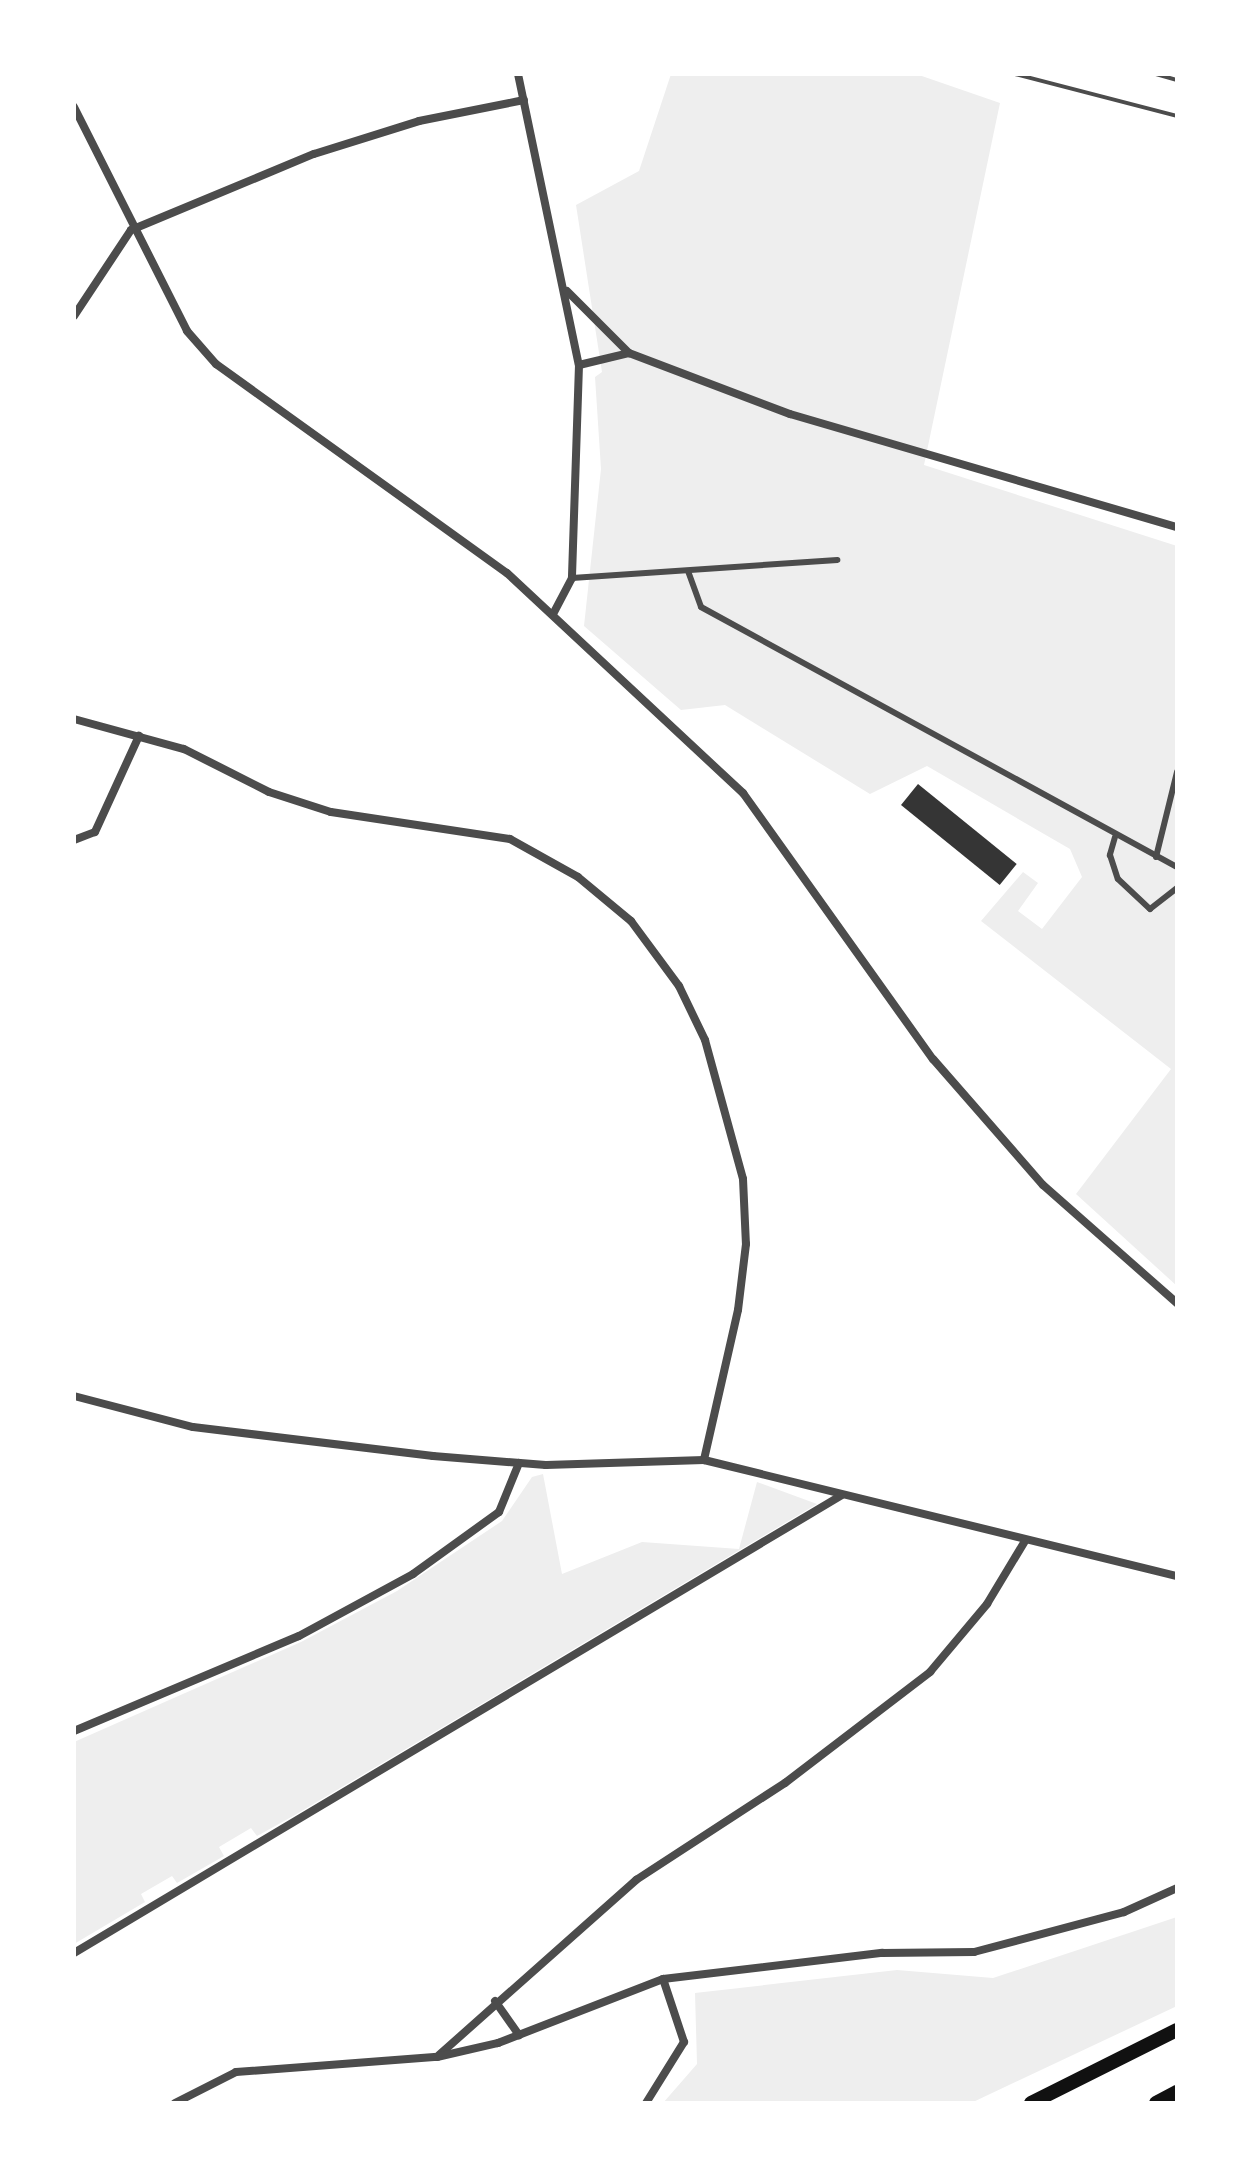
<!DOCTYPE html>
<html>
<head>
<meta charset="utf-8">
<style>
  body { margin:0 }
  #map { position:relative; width:1251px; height:2177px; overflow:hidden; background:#fff; font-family:"Fira Sans",sans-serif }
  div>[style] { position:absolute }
  .green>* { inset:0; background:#eee }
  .building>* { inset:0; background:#353535; transform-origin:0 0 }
  .service>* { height:4px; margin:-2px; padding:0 2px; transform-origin:2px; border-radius:2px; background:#4c4c4c }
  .pedestrian>* { height:6px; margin:-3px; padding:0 3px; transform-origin:3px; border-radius:3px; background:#4c4c4c }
  .minor>* { height:8px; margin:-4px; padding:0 4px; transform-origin:4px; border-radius:4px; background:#4c4c4c }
  .trunk>* { height:14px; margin:-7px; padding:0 7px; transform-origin:7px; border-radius:7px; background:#111 }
  span { translate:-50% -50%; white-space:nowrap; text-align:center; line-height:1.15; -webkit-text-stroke:8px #fff; paint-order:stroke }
  .frame { position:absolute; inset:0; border:76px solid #fff; pointer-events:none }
</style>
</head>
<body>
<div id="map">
  <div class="green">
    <i style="clip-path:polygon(671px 74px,916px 74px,1000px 103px,924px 465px,1177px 546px,1177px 1286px,1076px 1194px,1171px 1069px,981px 921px,1023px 872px,1038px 883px,1018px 911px,1042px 929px,1082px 877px,1070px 849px,927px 766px,870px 794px,725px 705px,681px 710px,584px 626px,601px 469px,595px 377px,602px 372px,576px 205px,639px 171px)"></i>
    <i style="clip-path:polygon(543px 1474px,562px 1574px,642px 1542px,739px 1549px,757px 1482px,817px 1504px,295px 1815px,257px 1836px,251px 1828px,219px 1847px,224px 1856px,177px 1883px,172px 1876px,141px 1894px,145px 1902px,74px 1944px,74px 1742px,301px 1642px,397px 1591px,502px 1521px,532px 1477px)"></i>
    <i style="clip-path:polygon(1177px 1917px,1177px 2006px,971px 2103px,663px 2103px,697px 2064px,695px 1993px,897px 1970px,993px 1978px)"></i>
  </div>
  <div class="building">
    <i style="left:918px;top:784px;width:127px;height:27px;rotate:39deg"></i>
  </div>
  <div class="service">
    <i style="left:1015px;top:74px;width:167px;rotate:14.5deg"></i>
    <i style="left:1156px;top:74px;width:22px;rotate:16deg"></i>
  </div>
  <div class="pedestrian">
    <i style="left:688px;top:571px;width:38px;rotate:70deg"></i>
    <i style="left:701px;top:607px;width:542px;rotate:28.64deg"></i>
    <i style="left:572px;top:578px;width:266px;rotate:-3.9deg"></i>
    <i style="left:1115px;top:837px;width:19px;rotate:106deg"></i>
    <i style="left:1110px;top:855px;width:25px;rotate:72deg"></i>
    <i style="left:1118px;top:879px;width:44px;rotate:43.2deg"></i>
    <i style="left:1150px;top:909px;width:34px;rotate:-38deg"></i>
    <i style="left:1156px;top:857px;width:88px;rotate:-76.1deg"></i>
  </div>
  <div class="minor">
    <i style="left:518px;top:74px;width:297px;rotate:78.2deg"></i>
    <i style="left:579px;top:365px;width:213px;rotate:91.9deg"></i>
    <i style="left:572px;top:578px;width:41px;rotate:117.8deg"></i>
    <i style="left:74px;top:107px;width:251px;rotate:63.2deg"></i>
    <i style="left:187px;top:331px;width:44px;rotate:48.7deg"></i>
    <i style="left:216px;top:364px;width:358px;rotate:35.7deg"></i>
    <i style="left:507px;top:573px;width:323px;rotate:43deg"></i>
    <i style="left:743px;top:793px;width:327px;rotate:54.5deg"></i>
    <i style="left:933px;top:1059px;width:167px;rotate:48.9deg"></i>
    <i style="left:1043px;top:1185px;width:179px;rotate:41.4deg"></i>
    <i style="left:567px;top:291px;width:88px;rotate:45deg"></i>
    <i style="left:629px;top:353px;width:172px;rotate:20.8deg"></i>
    <i style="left:790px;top:414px;width:403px;rotate:16.3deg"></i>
    <i style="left:74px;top:316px;width:103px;rotate:-56.5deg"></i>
    <i style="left:131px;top:230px;width:198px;rotate:-22.6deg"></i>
    <i style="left:314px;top:154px;width:110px;rotate:-17.4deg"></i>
    <i style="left:419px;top:121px;width:107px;rotate:-11.3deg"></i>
    <i style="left:579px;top:365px;width:51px;rotate:-13.5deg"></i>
    <i style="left:74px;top:719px;width:114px;rotate:15.3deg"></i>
    <i style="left:184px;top:749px;width:95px;rotate:26.8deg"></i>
    <i style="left:269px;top:792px;width:65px;rotate:17.9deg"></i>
    <i style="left:331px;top:812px;width:181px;rotate:8.6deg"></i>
    <i style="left:510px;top:839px;width:78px;rotate:29.2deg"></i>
    <i style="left:578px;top:877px;width:69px;rotate:39.7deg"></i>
    <i style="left:631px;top:921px;width:81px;rotate:53.6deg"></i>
    <i style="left:679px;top:986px;width:60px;rotate:64.3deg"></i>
    <i style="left:705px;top:1040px;width:144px;rotate:74.7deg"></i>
    <i style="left:743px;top:1179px;width:65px;rotate:87.4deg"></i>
    <i style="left:746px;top:1244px;width:66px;rotate:96.9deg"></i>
    <i style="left:738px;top:1310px;width:154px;rotate:102.8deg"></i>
    <i style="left:74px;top:840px;width:22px;rotate:-21deg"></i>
    <i style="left:95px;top:832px;width:106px;rotate:-65.4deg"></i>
    <i style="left:74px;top:1396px;width:123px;rotate:14.6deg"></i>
    <i style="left:193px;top:1427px;width:242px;rotate:6.9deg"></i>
    <i style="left:433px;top:1456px;width:113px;rotate:4.6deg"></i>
    <i style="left:546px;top:1465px;width:158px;rotate:-1.8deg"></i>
    <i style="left:704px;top:1460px;width:487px;rotate:13.8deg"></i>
    <i style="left:74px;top:1731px;width:244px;rotate:-22.9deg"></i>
    <i style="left:299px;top:1636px;width:130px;rotate:-28.5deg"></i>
    <i style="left:413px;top:1574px;width:106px;rotate:-35.8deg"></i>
    <i style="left:499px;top:1512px;width:53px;rotate:-67.8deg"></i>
    <i style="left:74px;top:1953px;width:894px;rotate:-30.81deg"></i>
    <i style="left:495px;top:2001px;width:42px;rotate:54.8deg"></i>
    <i style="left:439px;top:2055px;width:264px;rotate:-41.6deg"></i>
    <i style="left:636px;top:1880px;width:178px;rotate:-33.1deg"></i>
    <i style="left:785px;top:1783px;width:183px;rotate:-37.4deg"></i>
    <i style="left:930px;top:1672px;width:89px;rotate:-50deg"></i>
    <i style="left:987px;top:1604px;width:74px;rotate:-58.9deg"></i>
    <i style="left:175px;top:2103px;width:68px;rotate:-26.9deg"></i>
    <i style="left:236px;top:2072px;width:202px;rotate:-4.3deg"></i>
    <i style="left:437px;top:2057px;width:63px;rotate:-12.9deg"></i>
    <i style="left:498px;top:2043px;width:177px;rotate:-21.2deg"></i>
    <i style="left:663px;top:1979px;width:221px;rotate:-6.8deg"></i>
    <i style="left:882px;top:1953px;width:92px;rotate:-0.6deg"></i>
    <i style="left:974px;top:1952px;width:155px;rotate:-14.9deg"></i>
    <i style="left:1124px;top:1912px;width:58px;rotate:-24.4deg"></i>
    <i style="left:646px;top:2103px;width:72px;rotate:-58.1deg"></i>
    <i style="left:684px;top:2042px;width:66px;rotate:-108.4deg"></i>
  </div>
  <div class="trunk">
    <i style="left:1031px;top:2103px;width:163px;rotate:-26.6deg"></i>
    <i style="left:1156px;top:2103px;width:24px;rotate:-28deg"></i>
  </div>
  <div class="frame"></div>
</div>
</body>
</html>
